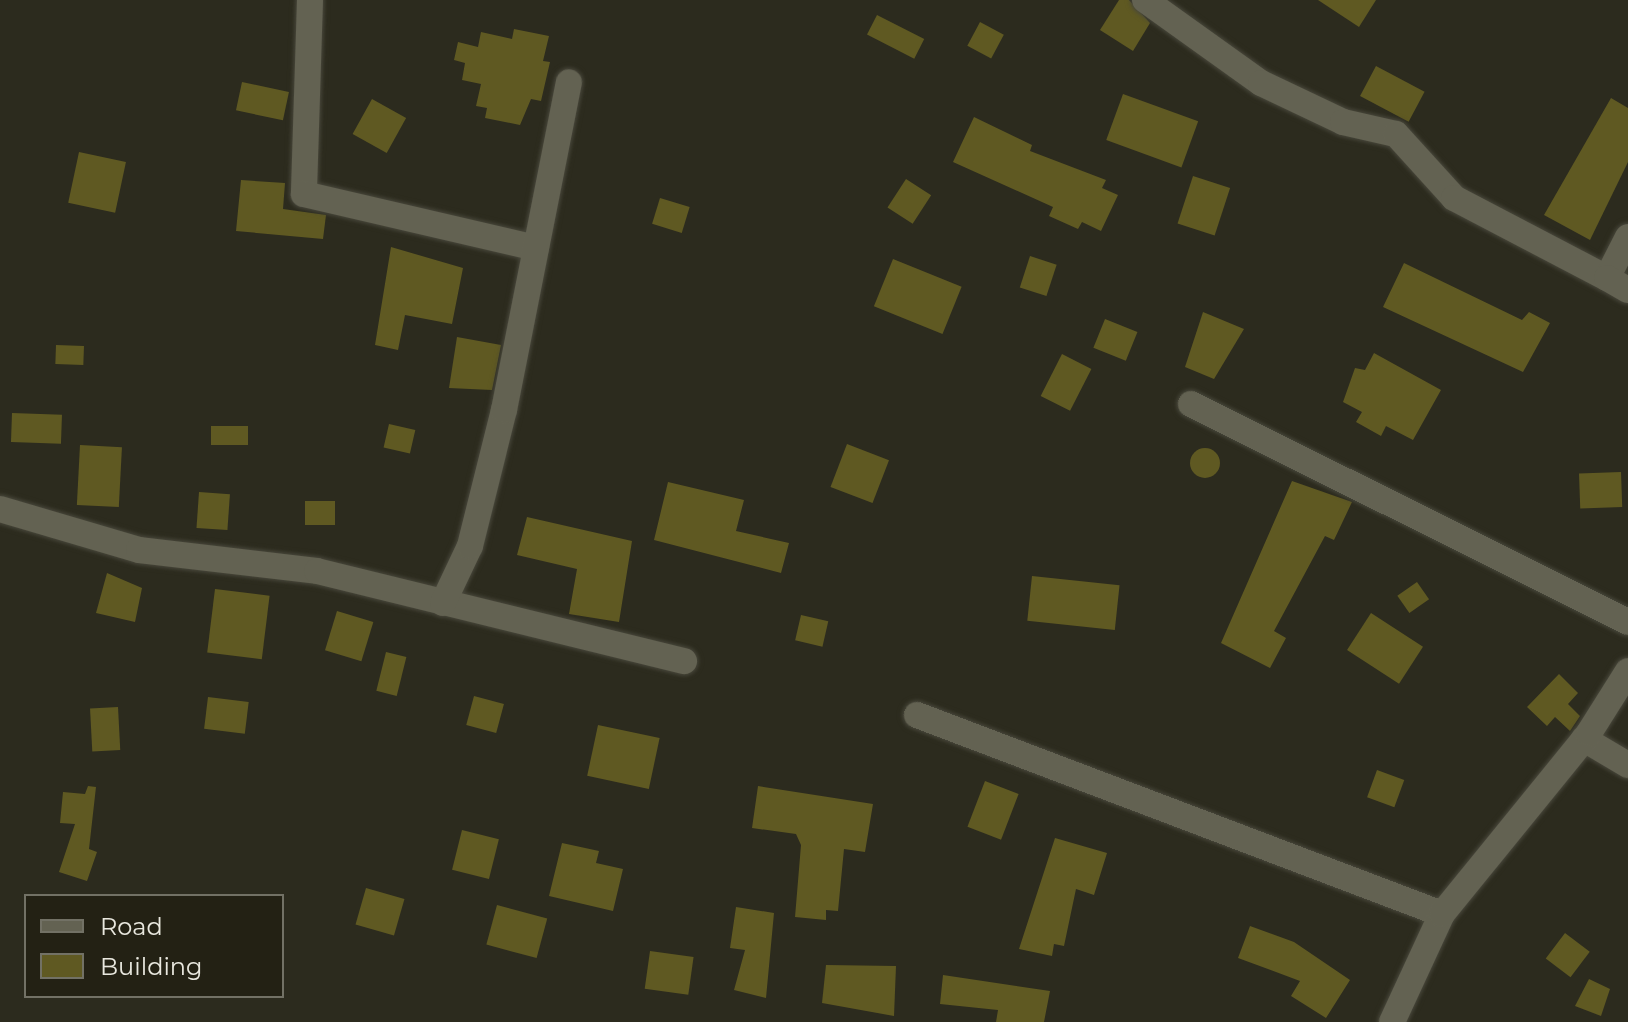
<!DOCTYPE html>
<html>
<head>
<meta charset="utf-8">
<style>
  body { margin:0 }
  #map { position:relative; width:1628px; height:1022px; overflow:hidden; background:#2c2b1e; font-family:Montserrat,sans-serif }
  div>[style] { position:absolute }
  .building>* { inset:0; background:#5f5922; transform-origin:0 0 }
  .round { border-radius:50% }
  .roads { filter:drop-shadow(0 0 2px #48473b) drop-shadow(0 0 2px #48473b) }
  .street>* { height:26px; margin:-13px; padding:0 13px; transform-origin:13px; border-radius:13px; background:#636252 }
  span { translate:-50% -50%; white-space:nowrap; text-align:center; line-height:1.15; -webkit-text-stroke:6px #232114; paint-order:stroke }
  .legend { position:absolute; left:24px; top:894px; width:260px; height:104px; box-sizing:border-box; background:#232114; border:2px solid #727165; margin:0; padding:10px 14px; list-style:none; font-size:24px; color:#e9e8df }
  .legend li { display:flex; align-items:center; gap:16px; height:40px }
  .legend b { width:40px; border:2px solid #727165 }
</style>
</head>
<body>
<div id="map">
  <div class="building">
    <i style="clip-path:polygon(1119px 0,1129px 0,1150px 23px,1133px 51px,1100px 30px)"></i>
    <i style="clip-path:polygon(1318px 0,1376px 0,1359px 27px)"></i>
    <i style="left:877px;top:15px;width:53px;height:22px;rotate:27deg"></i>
    <i style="left:980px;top:22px;width:27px;height:27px;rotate:28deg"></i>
    <i style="clip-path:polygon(514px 29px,549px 36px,543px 61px,550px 62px,541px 101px,531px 99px,520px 125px,485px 118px,487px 108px,476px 106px,481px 84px,462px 80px,465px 63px,454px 60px,458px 42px,478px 47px,481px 32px,512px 39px)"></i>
    <i style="left:1376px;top:66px;width:55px;height:34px;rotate:28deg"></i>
    <i style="left:242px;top:82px;width:48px;height:29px;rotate:12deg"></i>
    <i style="left:1123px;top:94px;width:80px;height:49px;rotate:20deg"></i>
    <i style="clip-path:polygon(1611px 98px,1628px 108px,1628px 162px,1590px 240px,1544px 215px)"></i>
    <i style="left:372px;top:99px;width:39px;height:40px;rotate:29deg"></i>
    <i style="clip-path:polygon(974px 117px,1032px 145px,1030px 151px,1106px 180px,1102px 188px,1118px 195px,1101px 231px,1082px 222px,1078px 229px,1049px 216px,1053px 207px,953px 162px)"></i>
    <i style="left:79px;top:152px;width:48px;height:52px;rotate:12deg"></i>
    <i style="left:1193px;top:176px;width:39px;height:50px;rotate:18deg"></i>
    <i style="left:906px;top:179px;width:30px;height:34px;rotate:33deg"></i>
    <i style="clip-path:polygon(241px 180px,285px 183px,283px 209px,326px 215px,323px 239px,236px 231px)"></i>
    <i style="left:660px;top:198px;width:31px;height:27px;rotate:17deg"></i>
    <i style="clip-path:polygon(391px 247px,463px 268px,452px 324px,405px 315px,398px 350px,375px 345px)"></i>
    <i style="left:1030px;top:256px;width:28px;height:33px;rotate:18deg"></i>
    <i style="left:893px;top:259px;width:74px;height:51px;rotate:22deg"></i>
    <i style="clip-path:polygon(1404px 263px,1522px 320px,1529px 312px,1550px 323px,1523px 372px,1383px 307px)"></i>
    <i style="clip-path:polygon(1203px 312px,1244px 329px,1214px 379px,1185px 367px)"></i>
    <i style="left:1105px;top:319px;width:35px;height:31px;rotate:22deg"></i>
    <i style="clip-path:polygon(457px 337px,501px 345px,492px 390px,449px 388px)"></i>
    <i style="left:56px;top:345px;width:28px;height:19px;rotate:2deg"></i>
    <i style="clip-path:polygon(1374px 353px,1441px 390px,1413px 440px,1386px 426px,1381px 436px,1356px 422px,1362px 412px,1343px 402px,1355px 368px,1365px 370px)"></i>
    <i style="left:1062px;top:354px;width:33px;height:47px;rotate:27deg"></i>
    <i style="left:12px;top:413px;width:50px;height:29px;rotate:2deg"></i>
    <i style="left:389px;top:424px;width:27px;height:24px;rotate:13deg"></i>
    <i style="left:211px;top:426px;width:37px;height:19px"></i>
    <i style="left:847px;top:444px;width:45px;height:46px;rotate:21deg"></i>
    <i style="left:80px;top:445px;width:42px;height:60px;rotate:3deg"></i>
    <i class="round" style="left:1190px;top:448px;width:30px;height:30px"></i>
    <i style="left:1621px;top:472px;width:35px;height:42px;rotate:88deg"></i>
    <i style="clip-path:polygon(1292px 481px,1352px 502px,1334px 540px,1325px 536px,1274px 631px,1286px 638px,1270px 668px,1221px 643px)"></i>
    <i style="clip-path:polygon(668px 482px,744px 500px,736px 531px,789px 543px,781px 573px,654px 540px)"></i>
    <i style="left:199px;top:492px;width:31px;height:36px;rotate:4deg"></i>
    <i style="left:305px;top:501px;width:30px;height:24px"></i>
    <i style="clip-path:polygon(527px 517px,632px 541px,619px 622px,569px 614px,577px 569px,517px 555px)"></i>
    <i style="clip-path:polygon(107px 573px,142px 588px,135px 622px,96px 613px)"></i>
    <i style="left:1032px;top:576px;width:88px;height:45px;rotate:6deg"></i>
    <i style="left:1417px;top:582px;width:21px;height:24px;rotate:55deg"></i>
    <i style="left:215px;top:589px;width:55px;height:64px;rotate:7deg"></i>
    <i style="left:337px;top:611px;width:38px;height:41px;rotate:17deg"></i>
    <i style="left:1371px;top:613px;width:62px;height:44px;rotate:33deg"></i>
    <i style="left:801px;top:615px;width:28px;height:26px;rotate:13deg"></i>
    <i style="left:386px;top:652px;width:21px;height:40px;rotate:14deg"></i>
    <i style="clip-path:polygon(1559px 674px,1578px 693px,1568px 704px,1580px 716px,1570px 731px,1555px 717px,1547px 726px,1527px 707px)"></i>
    <i style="left:474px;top:696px;width:31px;height:30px;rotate:15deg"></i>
    <i style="left:208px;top:697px;width:41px;height:32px;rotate:7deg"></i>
    <i style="left:118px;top:707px;width:43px;height:28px;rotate:87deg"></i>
    <i style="left:598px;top:725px;width:63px;height:52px;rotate:12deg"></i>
    <i style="left:1377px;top:770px;width:29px;height:29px;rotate:20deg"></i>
    <i style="left:985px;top:781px;width:36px;height:49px;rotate:21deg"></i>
    <i style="clip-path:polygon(88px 786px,96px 787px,89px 849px,97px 852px,87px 881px,59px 872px,75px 824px,60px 823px,63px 792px,85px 794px)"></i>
    <i style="clip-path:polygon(758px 786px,873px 804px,865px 852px,844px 849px,838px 911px,826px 910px,826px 920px,795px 917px,801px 845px,796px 834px,752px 828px)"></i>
    <i style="left:462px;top:830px;width:38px;height:41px;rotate:14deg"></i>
    <i style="clip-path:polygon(1055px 838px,1107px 853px,1094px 895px,1076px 889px,1064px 946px,1054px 944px,1052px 956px,1019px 949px)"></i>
    <i style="clip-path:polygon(562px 843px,599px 851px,596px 863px,623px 869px,613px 911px,549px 896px)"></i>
    <i style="left:366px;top:888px;width:40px;height:38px;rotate:16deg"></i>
    <i style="left:497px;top:905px;width:52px;height:41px;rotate:15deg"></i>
    <i style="clip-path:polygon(736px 907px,774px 913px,766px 998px,734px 990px,745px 950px,730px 948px)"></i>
    <i style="clip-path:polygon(1250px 926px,1294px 942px,1350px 980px,1326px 1018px,1291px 996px,1300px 981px,1238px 958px)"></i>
    <i style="left:1565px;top:933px;width:31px;height:32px;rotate:37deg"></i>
    <i style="left:650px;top:951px;width:44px;height:38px;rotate:8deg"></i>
    <i style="clip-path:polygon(826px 965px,896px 966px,894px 1016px,822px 1003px)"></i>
    <i style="clip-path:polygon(943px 975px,1050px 991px,1044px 1022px,996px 1022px,998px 1010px,940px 1004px)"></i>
    <i style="clip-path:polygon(1589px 979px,1610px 989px,1601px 1016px,1575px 1006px)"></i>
  </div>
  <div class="roads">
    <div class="street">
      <i style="left:310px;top:0;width:194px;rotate:91.8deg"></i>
      <i style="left:304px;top:194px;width:238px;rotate:13.1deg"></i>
      <i style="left:1145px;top:0;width:143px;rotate:35.6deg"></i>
      <i style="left:1261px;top:83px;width:91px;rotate:25.4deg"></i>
      <i style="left:1343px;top:122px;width:54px;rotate:12.8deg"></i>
      <i style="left:1396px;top:134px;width:86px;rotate:47.8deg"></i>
      <i style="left:1454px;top:198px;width:173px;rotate:27.6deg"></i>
      <i style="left:1628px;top:237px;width:46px;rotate:117.1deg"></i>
      <i style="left:1607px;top:278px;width:24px;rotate:30deg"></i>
      <i style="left:1191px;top:404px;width:488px;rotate:26.5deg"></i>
      <i style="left:0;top:509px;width:145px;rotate:16.4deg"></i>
      <i style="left:139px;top:550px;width:179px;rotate:6.7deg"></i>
      <i style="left:317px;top:571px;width:378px;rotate:13.8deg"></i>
      <i style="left:443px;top:603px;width:63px;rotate:-64.7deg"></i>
      <i style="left:470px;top:546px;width:140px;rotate:-76deg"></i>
      <i style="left:504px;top:410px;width:334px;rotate:-78.8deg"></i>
      <i style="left:917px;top:715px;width:561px;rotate:20.76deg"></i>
      <i style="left:1584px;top:739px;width:51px;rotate:30.6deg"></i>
      <i style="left:1392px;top:1022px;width:119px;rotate:-65.2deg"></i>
      <i style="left:1442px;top:914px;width:233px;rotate:-50.9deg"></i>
      <i style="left:1589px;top:733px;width:73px;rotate:-57.8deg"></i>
    </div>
  </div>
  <ul class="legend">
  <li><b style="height:10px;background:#636252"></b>Road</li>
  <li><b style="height:22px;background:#5f5922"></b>Building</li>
  </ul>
</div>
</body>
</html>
